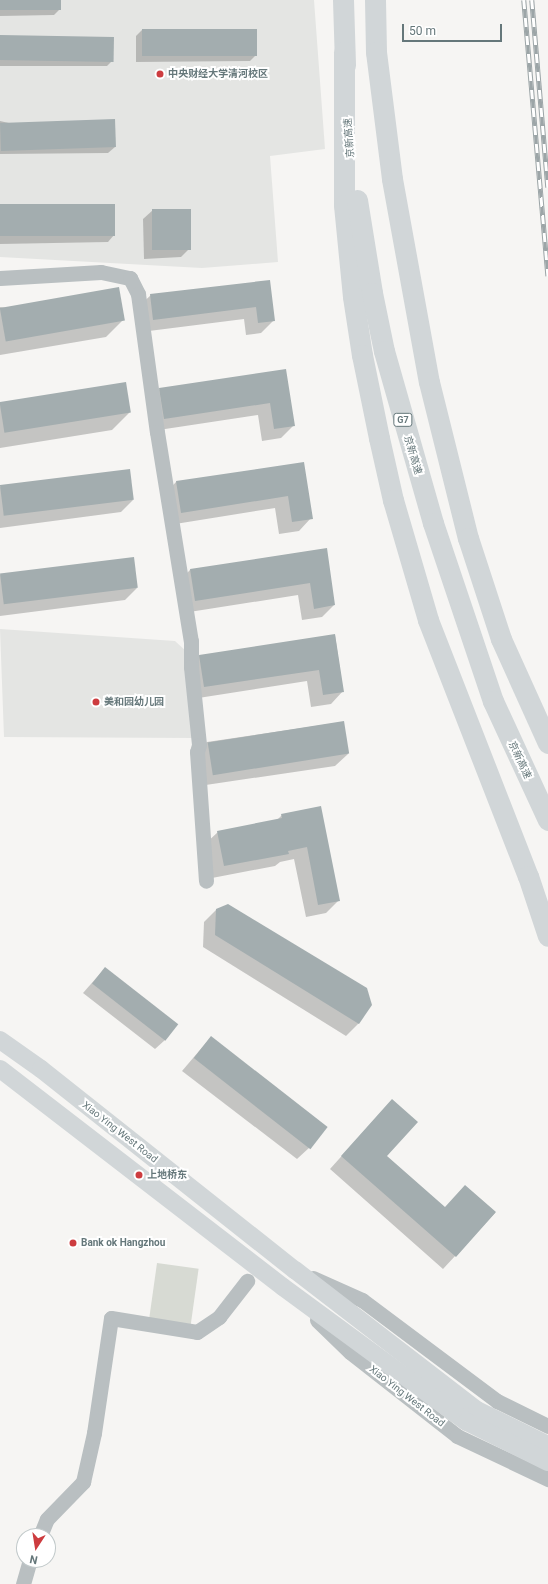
<!DOCTYPE html>
<html>
<head>
<meta charset="utf-8">
<style>
  body { margin:0 }
  #map { position:relative; width:548px; height:1584px; overflow:hidden; background:#f6f5f3; font-family:Roboto,"Noto Sans SC",sans-serif }
  div>[style] { position:absolute }
  .built>* { inset:0; background:#e4e5e3 }
  .green>* { inset:0; background:#d7dad3; transform-origin:0 0 }
  .shadow>* { inset:0; background:#0003 }
  .building>* { inset:0; background:#a3adaf; transform-origin:0 0 }
  .minor>* { height:15px; margin:-7.5px; padding:0 7.5px; transform-origin:7.5px; border-radius:7.5px; background:#b9bfc1 }
  .major>* { height:18px; margin:-9px; padding:0 9px; transform-origin:9px; border-radius:9px; background:#d1d6d8 }
  .highway>* { height:21px; margin:-10.5px; padding:0 10.5px; transform-origin:10.5px; border-radius:10.5px; background:#d1d6d8 }
  .rail>* { height:4.5px; margin-top:-2.25px; transform-origin:0; background:repeating-linear-gradient(90deg,#fff 0 9px,#9ca5a7 0 18px); box-sizing:border-box; border-block:1px solid #9ca5a7 }
  .dots>* { width:11px; height:11px; translate:-50% -50%; box-sizing:border-box; border:2px solid #fff; border-radius:50% }
  span { translate:-50% -50%; white-space:nowrap; text-align:center; line-height:1.15; -webkit-text-stroke:4px #fff; paint-order:stroke }
  .shield-label span { padding:1px 3px; background:#fff; border:1px solid; border-radius:3px; -webkit-text-stroke-width:0 }
  .shield-label { font-size:9px; color:#65777a; font-weight:700 }
  .poi-label { font-size:10px; color:#65777a; font-weight:700 }
  .left { translate:0 -50%; text-align:left }
  .street-label { font-size:10px; color:#65777a }
  .north { position:absolute; left:16px; top:1528px; width:40px; height:40px; box-sizing:border-box; background:#fff; border:1px solid #c1c9ca; border-radius:50%; rotate:192deg; font-size:11px; font-weight:700; line-height:16px; text-align:center; color:#65777a }
  .north::after { content:''; display:block; margin:auto; width:14px; height:18px; background:#cd3c3f; clip-path:polygon(50% 0,100% 100%,50% 72%,0 100%) }
  .scale { position:absolute; left:402px; top:24px; width:100px; height:18px; box-sizing:border-box; border:2px solid #65777a; border-top:0; padding-left:5px; font-size:12px; line-height:14px; white-space:nowrap; color:#65777a; -webkit-text-stroke:3px #fff; paint-order:stroke }
</style>
</head>
<body>
<div id="map">
  <div class="built">
    <i style="clip-path:polygon(0 0,314px 0,325px 149px,270px 156px,278px 262px,202px 268px,0 257px)"></i>
    <i style="clip-path:polygon(0 629px,175px 641px,187px 652px,193px 738px,4px 737px)"></i>
  </div>
  <div class="green">
    <i style="left:157px;top:1263px;width:42px;height:56px;rotate:8deg"></i>
  </div>
  <div class="shadow">
    <i style="clip-path:polygon(0 0,60px 0,60px 9px,54px 15px,0 16px)"></i>
    <i style="clip-path:polygon(142px 30px,256px 55px,250px 61px,136px 62px,136px 36px)"></i>
    <i style="clip-path:polygon(0 36px,113px 60px,107px 66px,0 66px)"></i>
    <i style="clip-path:polygon(0 121px,115px 147px,108px 153px,0 154px)"></i>
    <i style="clip-path:polygon(0 207px,114px 235px,108px 242px,0 244px)"></i>
    <i style="clip-path:polygon(153px 210px,190px 248px,181px 257px,144px 259px,143px 219px)"></i>
    <i style="clip-path:polygon(269px 281px,274px 320px,261px 333px,246px 335px,244px 319px,141px 332px,138px 307px,151px 295px)"></i>
    <i style="clip-path:polygon(0 307px,123px 320px,106px 337px,0 355px)"></i>
    <i style="clip-path:polygon(285px 370px,293px 426px,281px 438px,262px 441px,258px 415px,152px 431px,147px 401px,160px 389px)"></i>
    <i style="clip-path:polygon(0 403px,130px 412px,112px 430px,0 448px)"></i>
    <i style="clip-path:polygon(303px 463px,311px 518px,299px 531px,279px 534px,275px 508px,169px 525px,164px 495px,176px 482px)"></i>
    <i style="clip-path:polygon(0 487px,133px 500px,121px 512px,0 528px)"></i>
    <i style="clip-path:polygon(326px 549px,334px 605px,322px 617px,302px 620px,298px 595px,183px 613px,178px 582px,190px 570px)"></i>
    <i style="clip-path:polygon(0 575px,137px 588px,125px 600px,0 616px)"></i>
    <i style="clip-path:polygon(335px 635px,343px 691px,331px 704px,311px 707px,307px 681px,192px 699px,187px 668px,199px 656px)"></i>
    <i style="clip-path:polygon(343px 722px,348px 754px,335px 766px,199px 786px,195px 754px,207px 742px)"></i>
    <i style="clip-path:polygon(320px 807px,338px 901px,326px 913px,306px 917px,294px 859px,280px 862px,275px 866px,212px 878px,205px 844px,218px 832px,276px 821px,282px 815px)"></i>
    <i style="clip-path:polygon(216px 910px,359px 1023px,346px 1036px,203px 947px,204px 922px)"></i>
    <i style="clip-path:polygon(105px 968px,165px 1040px,155px 1049px,83px 993px)"></i>
    <i style="clip-path:polygon(211px 1037px,310px 1147px,297px 1159px,182px 1071px)"></i>
    <i style="clip-path:polygon(392px 1100px,386px 1156px,445px 1208px,495px 1213px,443px 1269px,330px 1169px)"></i>
  </div>
  <div class="building">
    <i style="left:0;top:0;width:61px;height:10px"></i>
    <i style="left:142px;top:29px;width:115px;height:27px"></i>
    <i style="left:0;top:35px;width:114px;height:25px;rotate:1deg"></i>
    <i style="left:115px;top:119px;width:28px;height:115px;rotate:88deg"></i>
    <i style="left:115px;top:204px;width:32px;height:115px;rotate:90deg"></i>
    <i style="left:152px;top:209px;width:39px;height:41px"></i>
    <i style="clip-path:polygon(270px 280px,275px 321px,258px 323px,256px 307px,153px 320px,150px 294px)"></i>
    <i style="left:119px;top:287px;width:34px;height:121px;rotate:80deg"></i>
    <i style="clip-path:polygon(286px 369px,295px 426px,274px 429px,270px 403px,164px 419px,159px 388px)"></i>
    <i style="left:126px;top:382px;width:31px;height:128px;rotate:81deg"></i>
    <i style="clip-path:polygon(304px 462px,313px 519px,292px 522px,288px 496px,181px 513px,176px 481px)"></i>
    <i style="left:130px;top:469px;width:31px;height:131px;rotate:83deg"></i>
    <i style="clip-path:polygon(327px 548px,335px 605px,314px 609px,310px 583px,195px 601px,190px 569px)"></i>
    <i style="left:134px;top:557px;width:31px;height:135px;rotate:83deg"></i>
    <i style="clip-path:polygon(335px 634px,344px 692px,323px 695px,319px 670px,204px 687px,199px 655px)"></i>
    <i style="left:344px;top:721px;width:33px;height:138px;rotate:81deg"></i>
    <i style="clip-path:polygon(321px 806px,340px 901px,318px 905px,307px 847px,288px 851px,289px 854px,224px 866px,217px 831px,282px 818px,281px 814px)"></i>
    <i style="clip-path:polygon(228px 904px,367px 988px,372px 1005px,359px 1024px,215px 935px,216px 909px)"></i>
    <i style="left:105px;top:967px;width:93px;height:21px;rotate:38deg"></i>
    <i style="left:211px;top:1036px;width:148px;height:28px;rotate:38deg"></i>
    <i style="clip-path:polygon(392px 1099px,418px 1122px,387px 1156px,445px 1207px,465px 1185px,496px 1212px,456px 1257px,341px 1156px)"></i>
  </div>
  <div class="minor">
    <i style="left:0;top:278px;width:101px;rotate:-3.4deg"></i>
    <i style="left:101px;top:272px;width:30px;rotate:12deg"></i>
    <i style="left:130px;top:278px;width:18px;rotate:63deg"></i>
    <i style="left:138px;top:294px;width:139px;rotate:82.2deg"></i>
    <i style="left:157px;top:432px;width:212px;rotate:80.8deg"></i>
    <i style="left:191px;top:641px;width:26px;rotate:90deg"></i>
    <i style="left:191px;top:667px;width:78px;rotate:84.1deg"></i>
    <i style="left:199px;top:745px;width:7px;rotate:106deg"></i>
    <i style="left:197px;top:752px;width:129px;rotate:86deg"></i>
    <i style="left:313px;top:1278px;width:54px;rotate:24.2deg"></i>
    <i style="left:362px;top:1300px;width:169px;rotate:36.8deg"></i>
    <i style="left:497px;top:1401px;width:57px;rotate:26.1deg"></i>
    <i style="left:317px;top:1320px;width:46px;rotate:44.1deg"></i>
    <i style="left:350px;top:1352px;width:136px;rotate:38.1deg"></i>
    <i style="left:457px;top:1436px;width:101px;rotate:25.3deg"></i>
    <i style="left:40px;top:1536px;width:18px;rotate:-68deg"></i>
    <i style="left:47px;top:1519px;width:52px;rotate:-45.8deg"></i>
    <i style="left:83px;top:1482px;width:50px;rotate:-77.3deg"></i>
    <i style="left:94px;top:1433px;width:116px;rotate:-81.6deg"></i>
    <i style="left:111px;top:1318px;width:87px;rotate:9.2deg"></i>
    <i style="left:197px;top:1332px;width:27px;rotate:-34deg"></i>
    <i style="left:219px;top:1317px;width:46px;rotate:-52.1deg"></i>
    <i style="left:23px;top:1584px;width:25px;rotate:-74deg"></i>
  </div>
  <div class="major">
    <i style="left:0;top:1040px;width:50px;rotate:35.3deg"></i>
    <i style="left:41px;top:1069px;width:324px;rotate:38.4deg"></i>
    <i style="left:295px;top:1270px;width:230px;rotate:37.6deg"></i>
    <i style="left:477px;top:1410px;width:79px;rotate:26.2deg"></i>
    <i style="left:0;top:1069px;width:357px;rotate:37.6deg"></i>
    <i style="left:283px;top:1287px;width:228px;rotate:36.3deg"></i>
    <i style="left:467px;top:1422px;width:90px;rotate:26.3deg"></i>
  </div>
  <div class="highway">
    <i style="left:343px;top:0;width:65px;rotate:88.2deg"></i>
    <i style="left:375px;top:0;width:52px;rotate:88.9deg"></i>
    <i style="left:376px;top:52px;width:128px;rotate:82.8deg"></i>
    <i style="left:392px;top:179px;width:206px;rotate:79.7deg"></i>
    <i style="left:429px;top:382px;width:161px;rotate:76deg"></i>
    <i style="left:468px;top:538px;width:106px;rotate:71.9deg"></i>
    <i style="left:501px;top:639px;width:114px;rotate:65.7deg"></i>
    <i style="left:344px;top:52px;width:153px;rotate:90deg"></i>
    <i style="left:344px;top:205px;width:92px;rotate:84.4deg"></i>
    <i style="left:353px;top:297px;width:59px;rotate:81.2deg"></i>
    <i style="left:362px;top:355px;width:85px;rotate:78.4deg"></i>
    <i style="left:379px;top:438px;width:64px;rotate:77.3deg"></i>
    <i style="left:393px;top:500px;width:125px;rotate:73.7deg"></i>
    <i style="left:428px;top:620px;width:275px;rotate:68.7deg"></i>
    <i style="left:528px;top:876px;width:63px;rotate:71.6deg"></i>
    <i style="left:357px;top:200px;width:94px;rotate:80.8deg"></i>
    <i style="left:372px;top:293px;width:59px;rotate:78.3deg"></i>
    <i style="left:384px;top:351px;width:179px;rotate:74.1deg"></i>
    <i style="left:433px;top:523px;width:188px;rotate:71.4deg"></i>
    <i style="left:493px;top:701px;width:131px;rotate:65.2deg"></i>
  </div>
  <div class="rail">
    <i style="left:524px;top:0;width:277px;rotate:85deg"></i>
    <i style="left:532px;top:0;width:188px;rotate:85.1deg"></i>
  </div>
  <div class="dots">
    <i style="left:160px;top:74px;background:#cd3c3f"></i>
    <i style="left:96px;top:702px;background:#cd3c3f"></i>
    <i style="left:139px;top:1175px;background:#cd3c3f"></i>
    <i style="left:73px;top:1243px;background:#cd3c3f"></i>
  </div>
  <div class="shield-label">
    <span style="left:403px;top:420px">G7</span>
  </div>
  <div class="poi-label">
    <span class="left" style="left:168px;top:74px">中央财经大学清河校区</span>
    <span class="left" style="left:104px;top:702px">美和园幼儿园</span>
    <span class="left" style="left:147px;top:1175px">上地桥东</span>
    <span class="left" style="left:81px;top:1243px">Bank ok Hangzhou</span>
  </div>
  <div class="street-label">
    <span style="left:349px;top:138px;rotate:-94deg">京新高速</span>
    <span style="left:413px;top:455px;rotate:74deg">京新高速</span>
    <span style="left:520px;top:760px;rotate:65deg">京新高速</span>
    <span style="left:120px;top:1132px;rotate:38deg">Xiao Ying West Road</span>
    <span style="left:407px;top:1396px;rotate:38deg">Xiao Ying West Road</span>
  </div>
  <div class="north">N</div>
  <div class="scale">50 m</div>
</div>
</body>
</html>
